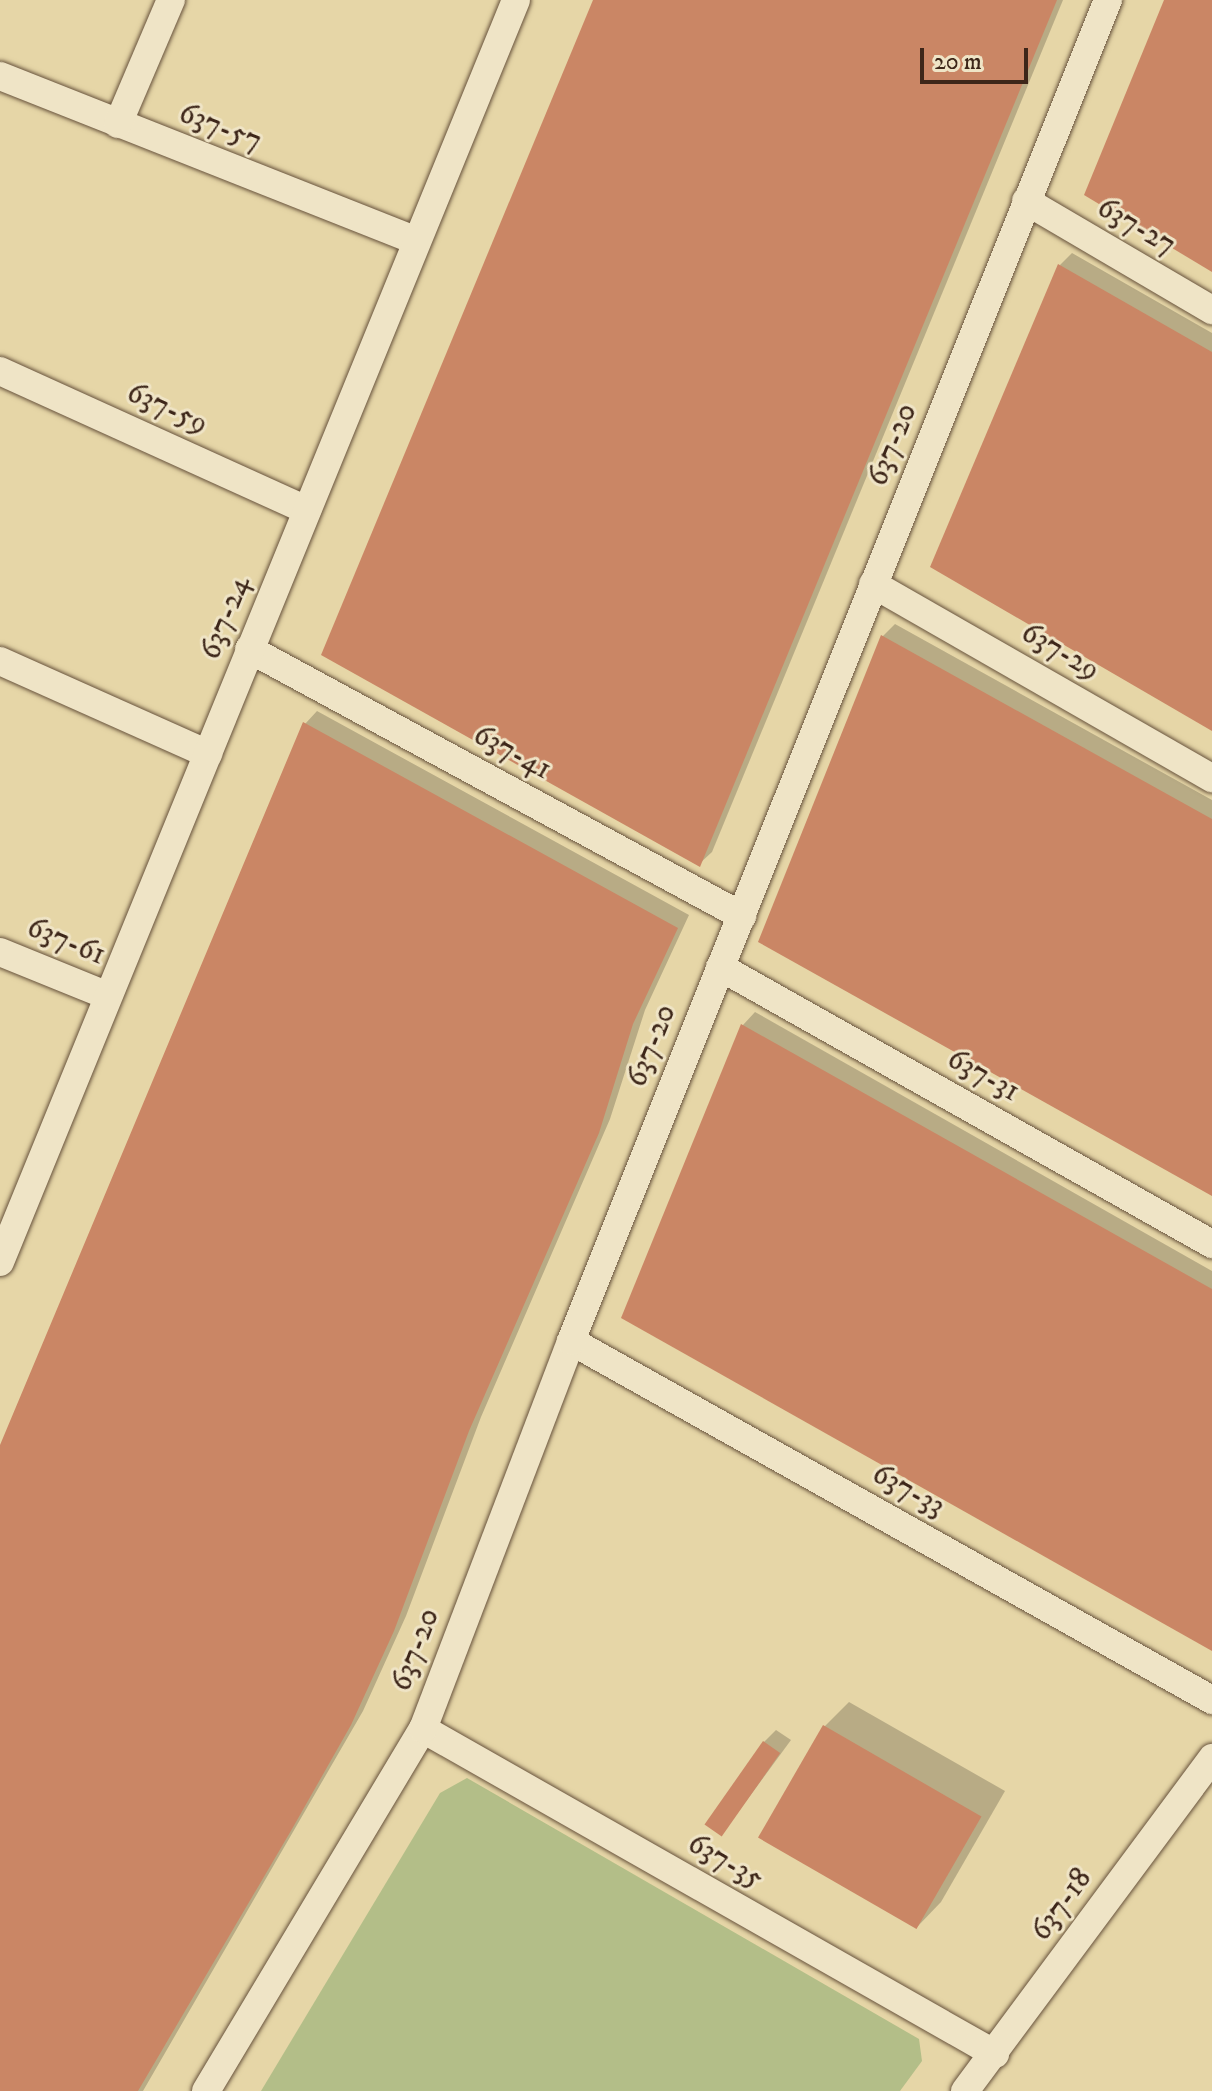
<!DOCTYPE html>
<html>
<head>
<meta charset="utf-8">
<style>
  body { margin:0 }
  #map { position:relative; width:1212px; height:2091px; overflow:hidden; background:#e6d6a7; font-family:"IM FELL DW Pica",serif }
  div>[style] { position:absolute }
  .green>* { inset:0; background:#b3be88 }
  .shadow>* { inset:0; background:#0003 }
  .building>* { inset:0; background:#ca8665; transform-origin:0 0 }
  .roads { filter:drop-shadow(0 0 2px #67523c) drop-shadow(0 0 2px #67523c) }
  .minor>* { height:28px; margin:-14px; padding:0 14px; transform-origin:14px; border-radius:14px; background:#efe4c6 }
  span { translate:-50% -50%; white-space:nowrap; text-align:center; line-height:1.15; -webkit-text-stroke:6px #efe4c6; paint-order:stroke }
  .street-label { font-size:30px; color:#3d2619 }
  .scale { position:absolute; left:920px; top:48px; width:108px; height:36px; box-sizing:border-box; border:4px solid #3d2619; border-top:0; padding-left:10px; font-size:24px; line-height:28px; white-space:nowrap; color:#3d2619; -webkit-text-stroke:6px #efe4c6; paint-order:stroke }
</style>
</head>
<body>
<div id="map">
  <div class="green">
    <i style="clip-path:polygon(467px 1778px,919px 2039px,922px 2061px,900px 2091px,261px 2091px,440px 1793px)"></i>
  </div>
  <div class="shadow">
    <i style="clip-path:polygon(595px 0,1063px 0,712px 852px,699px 864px)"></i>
    <i style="clip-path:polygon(1072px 253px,1212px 333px,1212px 728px,1060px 265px)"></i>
    <i style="clip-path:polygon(895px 624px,1212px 800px,1212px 1193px,760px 941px,883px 636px)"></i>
    <i style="clip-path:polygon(317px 711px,689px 915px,645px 1010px,610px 1119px,481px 1417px,406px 1616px,363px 1711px,143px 2091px,0 2091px,0 1450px,305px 724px)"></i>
    <i style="clip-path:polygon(755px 1012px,1212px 1271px,1212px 1649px,624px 1317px,743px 1025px)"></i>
    <i style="clip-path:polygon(849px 1702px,1005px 1791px,941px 1902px,917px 1927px,761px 1837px,825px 1726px)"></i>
    <i style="clip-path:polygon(776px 1730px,791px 1740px,722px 1834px,764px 1742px)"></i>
  </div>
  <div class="building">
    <i style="clip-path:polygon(593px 0,1057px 0,700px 867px,321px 655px)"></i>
    <i style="clip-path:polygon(1164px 0,1212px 0,1212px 272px,1084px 195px)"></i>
    <i style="clip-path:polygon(1058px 264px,1212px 352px,1212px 731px,930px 567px)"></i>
    <i style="clip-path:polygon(881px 635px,1212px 819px,1212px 1196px,758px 942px)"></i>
    <i style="clip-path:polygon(303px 722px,678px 928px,633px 1024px,599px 1133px,469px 1431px,394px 1631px,351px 1725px,292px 1829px,138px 2091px,0 2091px,0 1445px)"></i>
    <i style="clip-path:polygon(741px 1024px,1212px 1289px,1212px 1651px,621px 1318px)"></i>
    <i style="left:823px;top:1725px;width:183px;height:130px;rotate:30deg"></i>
    <i style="left:763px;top:1741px;width:21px;height:102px;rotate:35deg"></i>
  </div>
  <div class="roads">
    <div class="minor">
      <i style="left:0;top:76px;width:448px;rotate:21.6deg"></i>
      <i style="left:118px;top:124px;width:135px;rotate:-66.9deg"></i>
      <i style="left:1026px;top:201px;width:216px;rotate:30.4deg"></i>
      <i style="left:0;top:371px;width:337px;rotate:24.4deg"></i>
      <i style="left:873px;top:584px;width:391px;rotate:29.8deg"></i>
      <i style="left:249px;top:649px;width:561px;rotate:28.44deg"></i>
      <i style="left:0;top:661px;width:228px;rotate:24.1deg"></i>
      <i style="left:0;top:952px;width:114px;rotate:22.1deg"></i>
      <i style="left:720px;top:967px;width:565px;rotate:29.38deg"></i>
      <i style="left:0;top:1262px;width:1363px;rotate:-67.76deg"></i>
      <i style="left:571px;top:1341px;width:735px;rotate:29.25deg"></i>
      <i style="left:423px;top:1729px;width:658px;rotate:29.6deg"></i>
      <i style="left:206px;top:2091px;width:422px;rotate:-59.1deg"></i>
      <i style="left:423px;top:1729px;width:415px;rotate:-69.1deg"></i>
      <i style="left:571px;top:1341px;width:1445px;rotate:-68.18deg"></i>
      <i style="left:965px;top:2091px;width:415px;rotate:-53.4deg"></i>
    </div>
  </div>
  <div class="street-label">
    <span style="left:220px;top:128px;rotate:21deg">637-57</span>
    <span style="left:1136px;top:227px;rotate:30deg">637-27</span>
    <span style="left:167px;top:409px;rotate:24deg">637-59</span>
    <span style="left:893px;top:445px;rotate:-68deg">637-20</span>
    <span style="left:226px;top:618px;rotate:-68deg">637-24</span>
    <span style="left:1060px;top:652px;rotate:30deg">637-29</span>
    <span style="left:512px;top:753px;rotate:28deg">637-41</span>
    <span style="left:66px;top:942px;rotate:22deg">637-61</span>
    <span style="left:652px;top:1046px;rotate:-68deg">637-20</span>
    <span style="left:983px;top:1076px;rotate:29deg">637-31</span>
    <span style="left:908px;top:1491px;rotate:29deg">637-33</span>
    <span style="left:416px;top:1650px;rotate:-69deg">637-20</span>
    <span style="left:725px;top:1862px;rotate:30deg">637-35</span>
    <span style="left:1062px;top:1905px;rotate:-54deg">637-18</span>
  </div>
  <div class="scale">20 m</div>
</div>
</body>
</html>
